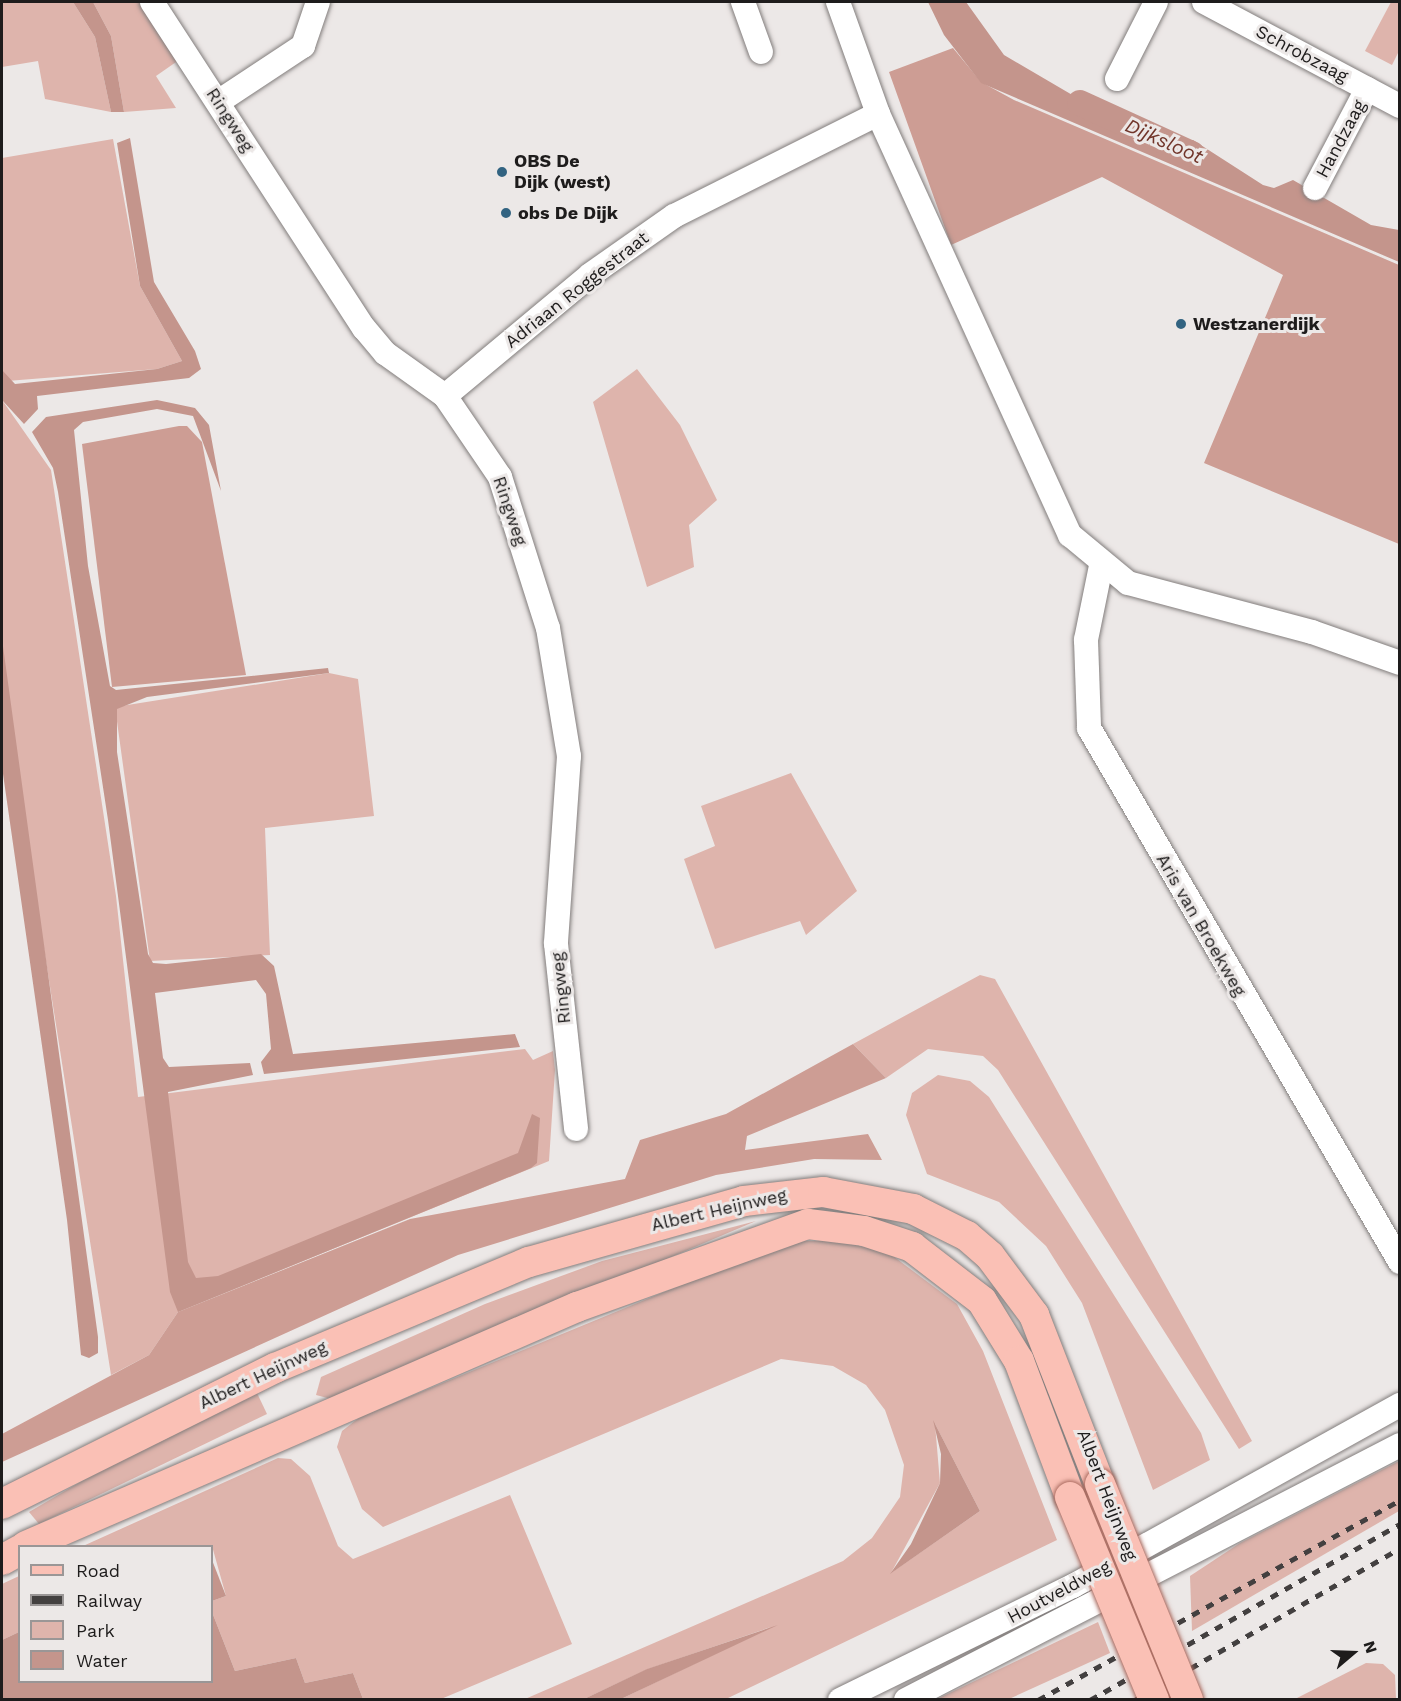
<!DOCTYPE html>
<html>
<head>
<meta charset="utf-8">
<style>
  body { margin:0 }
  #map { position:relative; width:1401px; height:1701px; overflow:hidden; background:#ece8e7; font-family:"Work Sans",sans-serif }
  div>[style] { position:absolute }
  .green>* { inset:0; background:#deb4ac }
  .forest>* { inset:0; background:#cd9d94 }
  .water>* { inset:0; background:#c4958c }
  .canal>* { height:26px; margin:-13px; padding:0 13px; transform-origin:13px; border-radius:13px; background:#c4958c }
  .roads { filter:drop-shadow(0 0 2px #827d7c) drop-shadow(0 0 2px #827d7c) }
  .minor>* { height:24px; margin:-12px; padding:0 12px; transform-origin:12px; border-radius:12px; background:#fff }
  .major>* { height:30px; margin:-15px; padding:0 15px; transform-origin:15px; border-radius:15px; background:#fac0b5 }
  .rail>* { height:4.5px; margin-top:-2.25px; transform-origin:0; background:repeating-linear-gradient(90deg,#434040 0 8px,transparent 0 16px) }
  .bridges { filter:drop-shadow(0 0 2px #aa6b60) drop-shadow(0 0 2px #aa6b60) }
  .major-bridge>* { height:30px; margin:-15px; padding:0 15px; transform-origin:15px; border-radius:15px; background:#fac0b5 }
  .dots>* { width:16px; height:16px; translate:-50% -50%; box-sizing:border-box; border:3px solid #ece8e7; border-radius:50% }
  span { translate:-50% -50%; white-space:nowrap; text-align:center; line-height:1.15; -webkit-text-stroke:6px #ece8e7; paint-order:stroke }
  .street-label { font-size:18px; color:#1e1c1c }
  .poi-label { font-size:18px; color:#1e1c1c; font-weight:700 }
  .left { translate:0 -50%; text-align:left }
  .water-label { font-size:20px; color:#71352a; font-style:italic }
  .frame { position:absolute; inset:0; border:3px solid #1e1c1c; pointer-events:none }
  .legend { position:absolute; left:18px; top:1545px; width:195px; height:138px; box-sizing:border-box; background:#ece8e7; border:2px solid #9a9696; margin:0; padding:8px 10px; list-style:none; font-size:18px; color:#1e1c1c }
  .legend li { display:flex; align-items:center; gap:12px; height:30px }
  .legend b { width:30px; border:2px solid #9a9696 }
  .north { position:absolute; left:1323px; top:1623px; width:60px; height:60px; -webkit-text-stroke:4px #ece8e7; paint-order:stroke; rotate:71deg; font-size:16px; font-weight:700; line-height:24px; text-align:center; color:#1e1c1c }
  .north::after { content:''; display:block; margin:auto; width:21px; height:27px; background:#1e1c1c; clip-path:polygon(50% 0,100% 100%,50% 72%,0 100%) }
</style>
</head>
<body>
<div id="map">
  <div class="green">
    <i style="clip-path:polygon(2px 2px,73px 2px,95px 37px,111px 112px,45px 99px,38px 61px,2px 67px)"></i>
    <i style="clip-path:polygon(93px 2px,139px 2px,179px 60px,156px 76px,176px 108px,124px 112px,111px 36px)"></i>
    <i style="clip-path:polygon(1391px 2px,1400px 2px,1399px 51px,1392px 65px,1365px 51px)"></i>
    <i style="clip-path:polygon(113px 139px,140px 286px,182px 361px,157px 369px,7px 381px,2px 370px,2px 158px)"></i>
    <i style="clip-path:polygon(637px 369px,680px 425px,717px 500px,689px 525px,694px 567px,647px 587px,593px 402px)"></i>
    <i style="clip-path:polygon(2px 400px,51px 470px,116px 896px,138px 1097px,525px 1049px,533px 1060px,553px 1051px,555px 1070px,549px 1161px,178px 1312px,149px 1355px,111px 1375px,2px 681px)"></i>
    <i style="clip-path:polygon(329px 673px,358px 679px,374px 816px,265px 828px,270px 955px,150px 961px,115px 707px)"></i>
    <i style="clip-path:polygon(791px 773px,857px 891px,806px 935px,800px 921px,715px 949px,684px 859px,715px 846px,701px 806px)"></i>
    <i style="clip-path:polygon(980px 975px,995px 979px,1252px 1441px,1239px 1449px,998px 1070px,983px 1056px,928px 1049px,886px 1078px,853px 1044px)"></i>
    <i style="clip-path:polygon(938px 1075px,970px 1081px,989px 1097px,1201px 1433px,1210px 1460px,1153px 1490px,1082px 1303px,1046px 1246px,999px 1202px,927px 1174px,906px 1115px,912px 1093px)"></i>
    <i style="clip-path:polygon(756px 1221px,335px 1400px,316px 1395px,321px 1377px,485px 1304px,602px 1261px)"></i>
    <i style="clip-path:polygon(evenodd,788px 1241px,839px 1241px,889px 1253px,957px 1304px,983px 1351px,1057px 1540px,726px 1699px,621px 1699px,771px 1627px,648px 1669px,584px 1699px,525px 1699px,843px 1561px,872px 1538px,900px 1497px,904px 1465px,885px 1410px,866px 1385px,833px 1366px,781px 1359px,383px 1527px,362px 1509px,337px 1447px,342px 1431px,360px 1417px,788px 1241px,935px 1424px,980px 1511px,891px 1573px,940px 1483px,935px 1424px)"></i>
    <i style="clip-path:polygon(257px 1393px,267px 1414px,39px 1524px,29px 1512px,164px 1433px)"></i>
    <i style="clip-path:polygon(278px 1458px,291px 1459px,310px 1476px,338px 1546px,353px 1559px,510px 1495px,572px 1644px,441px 1699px,363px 1699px,353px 1673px,305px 1683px,296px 1658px,235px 1671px,212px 1612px,212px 1601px,226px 1596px,212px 1546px,83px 1546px)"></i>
    <i style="clip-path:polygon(1399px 1461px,1399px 1511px,1192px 1631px,1190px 1576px,1240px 1543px)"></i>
    <i style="clip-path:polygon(19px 1576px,19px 1632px,2px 1640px,2px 1584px)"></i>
    <i style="clip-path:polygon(1098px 1622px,1110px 1653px,1009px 1699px,937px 1699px)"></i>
    <i style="clip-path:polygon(1366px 1663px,1383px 1664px,1395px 1675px,1396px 1699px,1295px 1699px)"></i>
  </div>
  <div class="forest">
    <i style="clip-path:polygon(953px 48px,981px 82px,1014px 100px,1399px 265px,1399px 544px,1204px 463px,1283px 275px,1102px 177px,951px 245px,889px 72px)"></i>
    <i style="clip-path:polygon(179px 426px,187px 426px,202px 442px,246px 675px,112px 687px,82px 444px)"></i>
    <i style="clip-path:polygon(853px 1044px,886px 1078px,747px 1136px,745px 1150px,868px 1134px,882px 1160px,814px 1159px,716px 1175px,458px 1255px,2px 1462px,2px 1434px,149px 1355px,178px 1312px,410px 1219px,625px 1179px,640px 1140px,726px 1114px)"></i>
  </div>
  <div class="water">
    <i style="clip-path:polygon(73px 2px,93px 2px,111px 36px,124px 112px,111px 112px,95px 37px)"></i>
    <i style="clip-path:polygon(928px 2px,966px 2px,1004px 55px,1115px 120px,1167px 143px,1193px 140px,1263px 185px,1274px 188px,1293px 180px,1371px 225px,1399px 230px,1399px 262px,981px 83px,944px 35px)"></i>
    <i style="clip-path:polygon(130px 138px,154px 282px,195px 351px,201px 369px,189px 378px,37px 396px,38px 409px,24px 424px,2px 400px,2px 370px,15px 384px,157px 369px,182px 361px,140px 286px,117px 143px)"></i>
    <i style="clip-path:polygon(157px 400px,195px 408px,209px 425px,221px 491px,193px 416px,157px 409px,83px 422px,74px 430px,88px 566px,110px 686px,116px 690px,328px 668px,329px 673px,147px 697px,117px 709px,117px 752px,148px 954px,153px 963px,166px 964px,261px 954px,274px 966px,293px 1054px,515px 1034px,520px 1047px,264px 1074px,261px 1062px,271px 1049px,266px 994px,256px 980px,155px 993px,163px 1058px,169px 1067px,250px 1063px,253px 1075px,168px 1092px,188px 1262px,196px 1278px,218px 1276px,518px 1153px,532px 1114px,540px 1118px,537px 1163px,531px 1168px,178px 1312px,170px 1292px,108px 820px,58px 492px,53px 468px,32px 432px,46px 417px)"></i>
    <i style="clip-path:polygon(2px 639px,98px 1337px,98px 1353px,89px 1358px,81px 1355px,67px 1220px,2px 767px)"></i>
    <i style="clip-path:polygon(933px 1420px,980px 1511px,890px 1574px,911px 1544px,940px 1483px,941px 1454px)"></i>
    <i style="clip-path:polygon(212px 1560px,226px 1596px,212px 1601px)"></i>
    <i style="clip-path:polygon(212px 1612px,235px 1671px,296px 1658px,305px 1683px,353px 1673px,363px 1699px,2px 1699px,2px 1640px,19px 1632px,20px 1682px,212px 1682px)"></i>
    <i style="clip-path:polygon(778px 1625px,621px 1699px,584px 1699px,647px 1669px)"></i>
  </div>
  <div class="canal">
    <i style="left:1080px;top:103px;width:123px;rotate:24.5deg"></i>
  </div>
  <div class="roads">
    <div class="minor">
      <i style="left:152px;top:2px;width:389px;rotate:57deg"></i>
      <i style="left:364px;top:328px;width:33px;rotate:50deg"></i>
      <i style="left:385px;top:353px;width:74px;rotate:35.6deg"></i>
      <i style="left:445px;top:396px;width:98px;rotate:55.8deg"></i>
      <i style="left:500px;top:477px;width:158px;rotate:72.4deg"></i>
      <i style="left:548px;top:628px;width:130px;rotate:80.7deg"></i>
      <i style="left:569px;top:756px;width:188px;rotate:94deg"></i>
      <i style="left:556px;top:944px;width:186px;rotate:83.8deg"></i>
      <i style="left:743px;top:2px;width:53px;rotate:70.2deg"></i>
      <i style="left:838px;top:2px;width:119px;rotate:70.3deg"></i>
      <i style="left:878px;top:114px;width:463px;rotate:65.5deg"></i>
      <i style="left:1070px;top:535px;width:75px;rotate:39.6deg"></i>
      <i style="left:1128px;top:583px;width:190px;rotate:14.9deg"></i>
      <i style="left:1312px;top:632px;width:93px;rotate:19.4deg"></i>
      <i style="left:1204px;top:2px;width:222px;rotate:28deg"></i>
      <i style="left:1117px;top:79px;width:86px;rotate:-63.1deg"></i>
      <i style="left:218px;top:102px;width:102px;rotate:-33.4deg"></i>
      <i style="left:303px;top:46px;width:46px;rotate:-71.2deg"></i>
      <i style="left:1315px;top:188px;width:112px;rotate:-62.3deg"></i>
      <i style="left:445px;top:396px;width:189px;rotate:-39.8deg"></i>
      <i style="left:590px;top:275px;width:103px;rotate:-35.1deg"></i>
      <i style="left:674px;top:216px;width:228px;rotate:-26.6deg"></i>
      <i style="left:1101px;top:566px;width:76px;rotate:101.5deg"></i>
      <i style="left:1086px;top:640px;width:88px;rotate:88deg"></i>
      <i style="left:1089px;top:728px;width:618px;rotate:59.78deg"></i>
      <i style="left:840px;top:1700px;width:259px;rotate:-26.1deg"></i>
      <i style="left:1073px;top:1586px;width:374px;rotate:-29deg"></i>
      <i style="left:906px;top:1700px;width:556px;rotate:-27.3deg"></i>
    </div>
    <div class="major">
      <i style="left:2px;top:1504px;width:305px;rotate:-26.5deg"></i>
      <i style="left:275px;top:1368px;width:275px;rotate:-22.7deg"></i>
      <i style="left:529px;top:1262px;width:223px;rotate:-15.8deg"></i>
      <i style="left:744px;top:1201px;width:80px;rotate:-6.5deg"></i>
      <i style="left:823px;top:1192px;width:92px;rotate:10.7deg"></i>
      <i style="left:913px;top:1209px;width:60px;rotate:26.6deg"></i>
      <i style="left:967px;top:1236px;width:30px;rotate:41deg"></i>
      <i style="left:990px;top:1256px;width:74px;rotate:53.3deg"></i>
      <i style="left:1034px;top:1315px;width:181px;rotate:68.7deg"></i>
      <i style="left:26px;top:1546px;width:601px;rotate:-23.45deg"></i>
      <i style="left:577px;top:1307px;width:245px;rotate:-19.8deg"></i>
      <i style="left:808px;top:1224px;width:56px;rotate:7.1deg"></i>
      <i style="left:864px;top:1231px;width:51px;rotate:18.4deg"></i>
      <i style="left:912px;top:1247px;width:88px;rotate:37.6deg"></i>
      <i style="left:982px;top:1301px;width:70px;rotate:58.3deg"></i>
      <i style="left:1019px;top:1361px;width:145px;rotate:69.4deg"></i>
      <i style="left:2px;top:1560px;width:21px;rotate:-29deg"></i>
    </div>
  </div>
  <div class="rail">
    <i style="left:1038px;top:1700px;width:414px;rotate:-28.9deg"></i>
    <i style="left:1090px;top:1700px;width:356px;rotate:-29.6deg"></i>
    <i style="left:1135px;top:1700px;width:305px;rotate:-29.8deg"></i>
  </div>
  <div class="bridges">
    <div class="major-bridge">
      <i style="left:1100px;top:1484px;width:233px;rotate:67.8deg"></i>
      <i style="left:1070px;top:1497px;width:220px;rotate:67.5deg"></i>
    </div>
  </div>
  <div class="dots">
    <i style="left:502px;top:172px;background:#326381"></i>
    <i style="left:506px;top:213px;background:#326381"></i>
    <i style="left:1181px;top:324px;background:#326381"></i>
  </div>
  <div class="street-label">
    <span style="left:1302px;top:54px;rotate:28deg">Schrobzaag</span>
    <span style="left:230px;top:120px;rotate:57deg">Ringweg</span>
    <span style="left:1341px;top:139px;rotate:-62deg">Handzaag</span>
    <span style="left:577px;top:290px;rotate:-38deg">Adriaan Roggestraat</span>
    <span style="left:510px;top:511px;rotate:71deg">Ringweg</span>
    <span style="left:1201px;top:925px;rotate:60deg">Aris van Broekweg</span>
    <span style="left:561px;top:988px;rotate:-96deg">Ringweg</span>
    <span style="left:719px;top:1210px;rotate:-13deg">Albert Heijnweg</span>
    <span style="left:263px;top:1375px;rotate:-25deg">Albert Heijnweg</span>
    <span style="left:1107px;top:1495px;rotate:69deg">Albert Heijnweg</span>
    <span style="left:1059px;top:1592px;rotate:-28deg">Houtveldweg</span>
  </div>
  <div class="poi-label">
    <span class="left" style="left:514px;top:172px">OBS De<br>Dijk (west)</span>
    <span class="left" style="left:518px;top:213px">obs De Dijk</span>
    <span class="left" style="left:1193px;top:324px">Westzanerdijk</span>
  </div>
  <div class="water-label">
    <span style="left:1164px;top:141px;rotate:24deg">Dijksloot</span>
  </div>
  <div class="frame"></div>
  <ul class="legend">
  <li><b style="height:8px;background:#fac0b5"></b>Road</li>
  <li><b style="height:8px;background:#434040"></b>Railway</li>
  <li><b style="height:16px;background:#deb4ac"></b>Park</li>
  <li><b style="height:16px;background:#c4958c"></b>Water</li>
  </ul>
  <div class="north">N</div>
</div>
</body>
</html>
